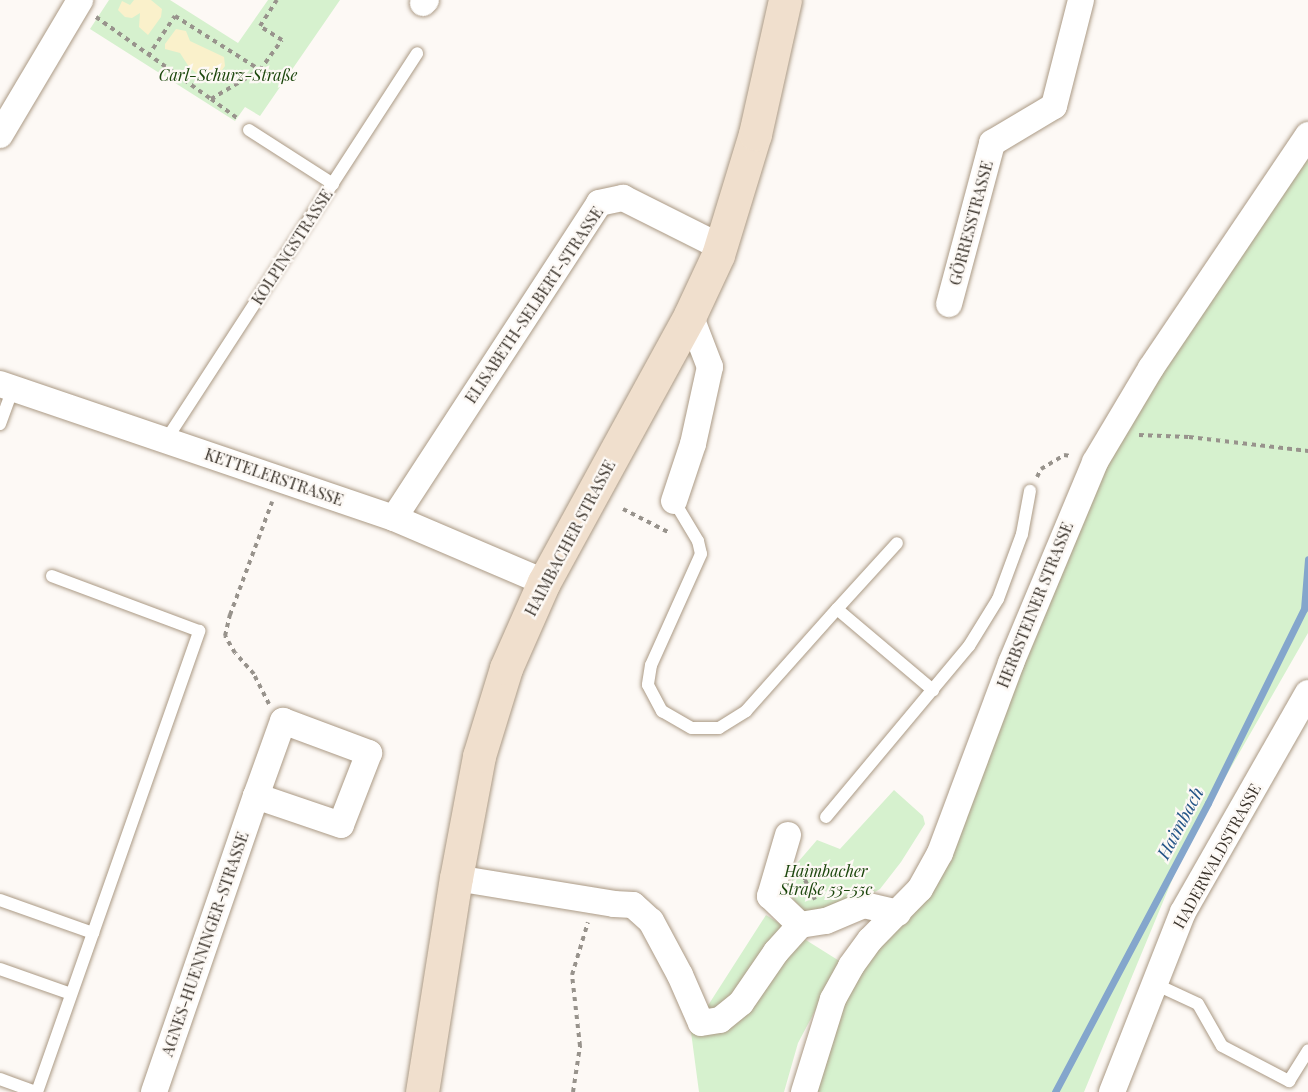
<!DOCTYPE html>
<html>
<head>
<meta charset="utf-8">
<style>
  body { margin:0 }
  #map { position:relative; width:1308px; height:1092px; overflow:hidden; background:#fdf9f5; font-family:"Playfair Display",serif }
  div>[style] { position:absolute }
  .green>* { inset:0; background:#d6f1ce }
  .sand>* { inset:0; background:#faf1cb }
  .stream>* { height:7px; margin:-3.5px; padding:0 3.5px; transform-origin:3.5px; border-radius:3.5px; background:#84a6cc }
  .path>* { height:4px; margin-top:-2px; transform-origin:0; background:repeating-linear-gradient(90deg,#98938c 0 4.5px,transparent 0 9px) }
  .roads { filter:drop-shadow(0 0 2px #ab9a85) drop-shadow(0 0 2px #ab9a85) }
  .lane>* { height:12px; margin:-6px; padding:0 6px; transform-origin:6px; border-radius:6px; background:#fff }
  .street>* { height:26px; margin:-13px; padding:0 13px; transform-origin:13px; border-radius:13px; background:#fff }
  .secondary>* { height:33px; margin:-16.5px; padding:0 16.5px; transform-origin:16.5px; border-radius:16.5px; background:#f0dfcd }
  span { translate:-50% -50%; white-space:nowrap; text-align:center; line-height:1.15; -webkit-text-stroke:4.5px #fdf9f5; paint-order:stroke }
  .park-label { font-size:16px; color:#1b460c; font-style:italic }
  .street-label { font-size:16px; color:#3a332b }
  .water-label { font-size:18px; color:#245587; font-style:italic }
</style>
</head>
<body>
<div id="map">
  <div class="green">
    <i style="clip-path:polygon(109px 0,170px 0,238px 43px,268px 0,340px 0,260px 116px,245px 107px,235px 121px,90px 29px)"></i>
    <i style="clip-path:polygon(1308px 123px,1308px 633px,1187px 844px,1084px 1092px,803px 1092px,844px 984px,931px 850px,1086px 495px)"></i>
    <i style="clip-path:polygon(894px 790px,923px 816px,925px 824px,901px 862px,880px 889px,847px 908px,811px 918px,792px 898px,792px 869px,817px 840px,840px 849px)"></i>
    <i style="clip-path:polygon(766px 915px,841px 962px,798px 1043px,784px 1092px,699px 1092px,691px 1032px)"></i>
  </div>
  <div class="sand">
    <i style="clip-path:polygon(134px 0,151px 0,162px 9px,161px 17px,148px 35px,139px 27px,140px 13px,132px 18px,125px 17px,118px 10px,122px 1px,130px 5px)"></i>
    <i style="clip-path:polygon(176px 29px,186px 31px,190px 41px,224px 57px,225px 66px,215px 80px,202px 78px,189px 67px,180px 53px,165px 49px,165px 44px)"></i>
  </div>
  <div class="stream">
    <i style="left:1055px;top:1092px;width:327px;rotate:-62.1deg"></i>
    <i style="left:1208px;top:803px;width:216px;rotate:-63.7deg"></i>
    <i style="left:1304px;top:609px;width:50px;rotate:-85.4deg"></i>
  </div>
  <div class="path">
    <i style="left:96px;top:17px;width:141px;rotate:35.5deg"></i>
    <i style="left:211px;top:99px;width:57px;rotate:-30.6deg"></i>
    <i style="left:260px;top:70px;width:37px;rotate:-54deg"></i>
    <i style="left:282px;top:40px;width:26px;rotate:-148deg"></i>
    <i style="left:260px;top:26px;width:31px;rotate:-57deg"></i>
    <i style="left:148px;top:56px;width:48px;rotate:-56deg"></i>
    <i style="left:175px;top:16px;width:101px;rotate:32.4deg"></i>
    <i style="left:211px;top:99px;width:32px;rotate:36deg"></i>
    <i style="left:1139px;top:435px;width:50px;rotate:2.3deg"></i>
    <i style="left:1189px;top:437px;width:120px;rotate:6.7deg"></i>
    <i style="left:1037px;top:477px;width:9px;rotate:-63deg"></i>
    <i style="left:1041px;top:469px;width:27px;rotate:-31deg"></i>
    <i style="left:1064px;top:455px;width:7px;rotate:8deg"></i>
    <i style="left:623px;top:509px;width:53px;rotate:27.1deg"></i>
    <i style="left:269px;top:704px;width:34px;rotate:-117deg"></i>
    <i style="left:254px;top:674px;width:28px;rotate:-132deg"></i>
    <i style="left:235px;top:653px;width:20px;rotate:-120deg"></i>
    <i style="left:225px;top:636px;width:22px;rotate:-77deg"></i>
    <i style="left:230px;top:615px;width:121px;rotate:-69.6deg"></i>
    <i style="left:805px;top:868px;width:12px;rotate:90deg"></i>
    <i style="left:805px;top:880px;width:22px;rotate:63deg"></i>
    <i style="left:573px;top:1092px;width:47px;rotate:-81.3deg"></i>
    <i style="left:580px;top:1046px;width:71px;rotate:-96.4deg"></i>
    <i style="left:572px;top:975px;width:55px;rotate:-73.2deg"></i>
  </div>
  <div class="roads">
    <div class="lane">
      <i style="left:249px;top:130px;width:100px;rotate:32.7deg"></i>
      <i style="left:0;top:424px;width:37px;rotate:-70deg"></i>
      <i style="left:166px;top:440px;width:461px;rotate:-57deg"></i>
      <i style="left:674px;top:501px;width:47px;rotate:59deg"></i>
      <i style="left:698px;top:541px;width:13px;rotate:77deg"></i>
      <i style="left:701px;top:554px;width:122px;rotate:114.2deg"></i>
      <i style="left:651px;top:665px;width:20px;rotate:99deg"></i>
      <i style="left:648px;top:685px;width:30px;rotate:62deg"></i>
      <i style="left:662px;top:711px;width:34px;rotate:30deg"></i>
      <i style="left:692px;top:728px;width:27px"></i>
      <i style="left:719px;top:728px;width:32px;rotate:-32deg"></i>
      <i style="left:746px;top:711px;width:137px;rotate:-48.3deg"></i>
      <i style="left:837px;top:609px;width:126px;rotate:40.2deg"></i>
      <i style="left:837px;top:609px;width:89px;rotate:-47.7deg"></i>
      <i style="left:826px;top:817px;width:223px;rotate:-50.1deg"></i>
      <i style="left:969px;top:646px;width:55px;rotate:-58.3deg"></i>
      <i style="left:998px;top:599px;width:69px;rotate:-69.7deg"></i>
      <i style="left:1022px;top:534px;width:44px;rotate:-79.5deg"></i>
      <i style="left:0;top:900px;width:99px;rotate:19.5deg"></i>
      <i style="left:0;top:969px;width:75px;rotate:19.4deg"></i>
      <i style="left:1155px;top:984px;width:47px;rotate:24.9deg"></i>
      <i style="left:1198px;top:1004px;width:48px;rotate:60.3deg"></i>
      <i style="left:1222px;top:1046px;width:76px;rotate:27.6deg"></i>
      <i style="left:1289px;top:1081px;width:36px;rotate:-58deg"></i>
      <i style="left:0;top:1079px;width:37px;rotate:20deg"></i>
      <i style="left:37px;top:1092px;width:489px;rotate:-70.6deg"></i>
      <i style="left:199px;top:631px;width:157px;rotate:-159.5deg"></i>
    </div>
    <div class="street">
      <i style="left:423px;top:3px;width:4px;rotate:-45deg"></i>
      <i style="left:0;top:135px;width:157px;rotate:-59.3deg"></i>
      <i style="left:949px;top:304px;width:167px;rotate:-75deg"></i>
      <i style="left:992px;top:143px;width:72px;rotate:-30.8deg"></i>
      <i style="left:1054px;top:106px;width:109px;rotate:-75.7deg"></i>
      <i style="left:0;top:384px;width:416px;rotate:18.8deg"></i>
      <i style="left:394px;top:518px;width:163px;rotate:23.1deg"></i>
      <i style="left:674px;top:501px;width:60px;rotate:-71.6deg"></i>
      <i style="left:693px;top:444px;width:79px;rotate:-77.6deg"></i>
      <i style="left:710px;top:367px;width:56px;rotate:-111deg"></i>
      <i style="left:394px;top:518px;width:376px;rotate:-56.9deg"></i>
      <i style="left:599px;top:203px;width:25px;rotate:-12deg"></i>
      <i style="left:623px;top:198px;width:110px;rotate:26.6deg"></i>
      <i style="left:788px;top:835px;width:64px;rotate:106.4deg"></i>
      <i style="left:770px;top:896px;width:42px;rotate:44deg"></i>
      <i style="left:456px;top:878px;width:160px;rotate:9.3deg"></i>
      <i style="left:614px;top:904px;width:19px;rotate:3deg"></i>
      <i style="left:633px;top:905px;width:24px;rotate:42deg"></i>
      <i style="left:651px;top:921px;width:61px;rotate:61.8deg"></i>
      <i style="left:680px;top:975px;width:52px;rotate:66.4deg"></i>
      <i style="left:701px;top:1023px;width:19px;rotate:-9deg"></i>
      <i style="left:720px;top:1020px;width:27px;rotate:-39deg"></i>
      <i style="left:741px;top:1003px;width:62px;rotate:-55.5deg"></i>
      <i style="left:776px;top:952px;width:36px;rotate:-48deg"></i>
      <i style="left:800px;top:925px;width:26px;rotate:-9deg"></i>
      <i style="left:826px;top:921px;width:41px;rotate:-22.8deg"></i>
      <i style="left:864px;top:905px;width:35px;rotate:13deg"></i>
      <i style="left:154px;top:1092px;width:313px;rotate:-71deg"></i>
      <i style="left:256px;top:796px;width:80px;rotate:-70.2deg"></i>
      <i style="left:283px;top:721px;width:92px;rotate:20.4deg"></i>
      <i style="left:369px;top:753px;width:77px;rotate:111.3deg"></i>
      <i style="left:341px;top:825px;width:90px;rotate:-161.2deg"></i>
      <i style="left:804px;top:1092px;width:97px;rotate:-72.7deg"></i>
      <i style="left:833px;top:999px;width:38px;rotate:-61deg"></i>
      <i style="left:851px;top:966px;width:32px;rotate:-54deg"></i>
      <i style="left:870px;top:940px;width:71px;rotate:-45.6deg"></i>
      <i style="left:920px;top:889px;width:41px;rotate:-60.9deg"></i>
      <i style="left:940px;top:853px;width:203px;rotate:-69.5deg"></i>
      <i style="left:1011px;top:663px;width:218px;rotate:-67.3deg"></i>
      <i style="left:1095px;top:462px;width:109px;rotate:-59.2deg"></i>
      <i style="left:1151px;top:368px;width:281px;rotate:-56deg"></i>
      <i style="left:1112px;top:1092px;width:193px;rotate:-68.5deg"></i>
      <i style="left:1183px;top:912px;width:252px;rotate:-60.3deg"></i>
    </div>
    <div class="secondary">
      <i style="left:422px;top:1092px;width:217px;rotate:-81deg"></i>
      <i style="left:456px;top:878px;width:124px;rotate:-79.3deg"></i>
      <i style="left:479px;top:756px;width:92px;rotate:-72.9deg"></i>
      <i style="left:506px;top:668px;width:94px;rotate:-66.2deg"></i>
      <i style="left:544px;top:582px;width:304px;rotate:-61.3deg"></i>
      <i style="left:690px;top:315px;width:66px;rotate:-65deg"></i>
      <i style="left:718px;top:255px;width:127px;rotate:-73deg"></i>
      <i style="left:755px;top:134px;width:137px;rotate:-77.4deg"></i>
    </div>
  </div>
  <div class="park-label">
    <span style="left:228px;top:75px">Carl-Schurz-Straße</span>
    <span style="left:826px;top:880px">Haimbacher<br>Straße 53-55c</span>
  </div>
  <div class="street-label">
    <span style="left:971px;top:223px;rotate:-75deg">GÖRRESSTRASSE</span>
    <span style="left:292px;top:247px;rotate:-57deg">KOLPINGSTRASSE</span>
    <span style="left:534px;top:305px;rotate:-56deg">ELISABETH-SELBERT-STRASSE</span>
    <span style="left:274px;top:477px;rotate:19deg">KETTELERSTRASSE</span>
    <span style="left:570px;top:538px;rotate:-62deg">HAIMBACHER STRASSE</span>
    <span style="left:1035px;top:605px;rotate:-68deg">HERBSTEINER STRASSE</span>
    <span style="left:1217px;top:856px;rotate:-61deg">HADERWALDSTRASSE</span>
    <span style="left:205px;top:944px;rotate:-71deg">AGNES-HUENNINGER-STRASSE</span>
  </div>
  <div class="water-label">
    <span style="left:1180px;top:823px;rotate:-62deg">Haimbach</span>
  </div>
</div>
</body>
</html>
